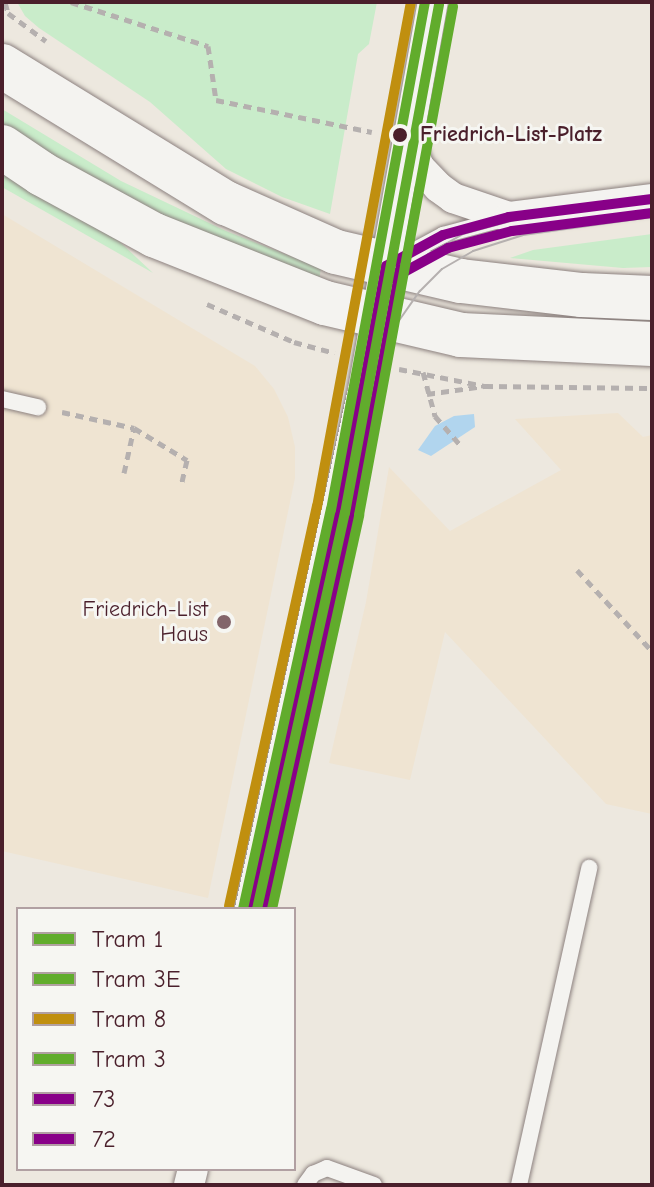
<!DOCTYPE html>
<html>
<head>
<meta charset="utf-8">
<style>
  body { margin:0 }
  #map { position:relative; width:654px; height:1187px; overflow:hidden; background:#ede8df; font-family:"Comic Neue",sans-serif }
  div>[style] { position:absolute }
  .built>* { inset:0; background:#efe4d2 }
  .green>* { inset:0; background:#c9ecca }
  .water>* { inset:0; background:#b1d5ee }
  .path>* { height:5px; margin-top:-2.5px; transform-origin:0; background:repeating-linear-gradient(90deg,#b5b0af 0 8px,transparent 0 14px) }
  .roads { filter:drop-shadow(0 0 2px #8c817f) drop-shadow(0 0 2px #8c817f) }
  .service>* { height:16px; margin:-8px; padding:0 8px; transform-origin:8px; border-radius:8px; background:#f4f3f0 }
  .minor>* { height:30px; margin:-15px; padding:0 15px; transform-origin:15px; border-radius:15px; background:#f4f3f0 }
  .primary>* { height:44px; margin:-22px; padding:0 22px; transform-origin:22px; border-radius:22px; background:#f4f3f0 }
  .tram>* { height:2px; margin:-1px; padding:0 1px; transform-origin:1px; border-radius:1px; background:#b5b0af }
  .bus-1>* { height:10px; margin:-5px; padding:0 5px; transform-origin:5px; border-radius:5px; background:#808 }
  .bus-2>* { height:10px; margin:-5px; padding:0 5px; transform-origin:5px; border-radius:5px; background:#808 }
  .tram-1>* { height:10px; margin:-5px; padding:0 5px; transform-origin:5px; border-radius:5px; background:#61ac2c }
  .tram-2>* { height:10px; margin:-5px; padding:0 5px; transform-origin:5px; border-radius:5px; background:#61ac2c }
  .tram-3>* { height:10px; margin:-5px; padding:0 5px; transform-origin:5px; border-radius:5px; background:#c08f0f }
  .tram-4>* { height:10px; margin:-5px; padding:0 5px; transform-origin:5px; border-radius:5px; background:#61ac2c }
  .dots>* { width:22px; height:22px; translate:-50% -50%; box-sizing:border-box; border:4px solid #f6f6f2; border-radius:50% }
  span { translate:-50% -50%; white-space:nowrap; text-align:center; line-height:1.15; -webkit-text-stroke:6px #f6f6f2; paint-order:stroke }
  .stop-label { font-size:22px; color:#4a1f2b; font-weight:700 }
  .left { translate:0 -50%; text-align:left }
  .poi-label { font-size:22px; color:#4a1f2b }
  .right { translate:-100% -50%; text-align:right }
  .frame { position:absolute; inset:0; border:4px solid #4a1f2b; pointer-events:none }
  .legend { position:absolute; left:16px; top:907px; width:280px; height:264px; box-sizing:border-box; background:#f6f6f2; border:2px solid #b1a0a2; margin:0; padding:10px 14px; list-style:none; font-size:24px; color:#4a1f2b }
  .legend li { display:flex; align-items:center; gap:16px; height:40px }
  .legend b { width:40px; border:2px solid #b1a0a2 }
</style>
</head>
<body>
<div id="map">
  <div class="built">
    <i style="clip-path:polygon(2px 214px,255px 366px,274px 389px,288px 417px,295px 447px,295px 478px,208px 898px,2px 851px)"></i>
    <i style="clip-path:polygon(618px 413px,643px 437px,652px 435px,652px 814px,606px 804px,445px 632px,410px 780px,329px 763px,366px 602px,389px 467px,450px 531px,561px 470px,515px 419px)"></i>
  </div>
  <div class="green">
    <i style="clip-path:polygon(17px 2px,377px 2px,369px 44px,358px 54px,330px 214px,282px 197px,226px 169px,150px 102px,39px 28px,25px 16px)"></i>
    <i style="clip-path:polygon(2px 109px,121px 181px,226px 231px,321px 268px,319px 280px,193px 234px,52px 158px,2px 124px)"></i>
    <i style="clip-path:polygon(2px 167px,120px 242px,153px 273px,2px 187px)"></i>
    <i style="clip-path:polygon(652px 234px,652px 267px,623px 268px,510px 258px,533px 250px)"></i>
  </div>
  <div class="water">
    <i style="clip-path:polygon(474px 414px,475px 427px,431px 456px,418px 450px,435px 426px,454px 416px)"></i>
  </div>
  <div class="path">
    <i style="left:5px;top:2px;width:11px;rotate:75deg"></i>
    <i style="left:8px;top:13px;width:47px;rotate:36.4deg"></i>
    <i style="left:71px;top:2px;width:144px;rotate:17.8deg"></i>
    <i style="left:208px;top:46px;width:55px;rotate:81.6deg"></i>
    <i style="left:216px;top:100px;width:159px;rotate:11.6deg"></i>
    <i style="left:207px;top:304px;width:95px;rotate:23.6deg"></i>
    <i style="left:294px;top:342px;width:42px;rotate:15deg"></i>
    <i style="left:399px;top:369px;width:88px;rotate:11.2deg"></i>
    <i style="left:423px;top:372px;width:46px;rotate:74.7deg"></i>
    <i style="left:435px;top:416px;width:37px;rotate:49deg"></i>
    <i style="left:427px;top:394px;width:59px;rotate:-7.9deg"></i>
    <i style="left:485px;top:386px;width:162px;rotate:0.7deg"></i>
    <i style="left:62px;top:412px;width:74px;rotate:12.5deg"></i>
    <i style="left:134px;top:428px;width:62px;rotate:31.1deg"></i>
    <i style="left:187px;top:460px;width:27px;rotate:103deg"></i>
    <i style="left:124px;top:473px;width:46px;rotate:-77.5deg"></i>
    <i style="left:577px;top:570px;width:110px;rotate:47.2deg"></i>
  </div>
  <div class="roads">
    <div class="service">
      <i style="left:402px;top:257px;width:47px;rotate:-28.2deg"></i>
      <i style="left:443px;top:235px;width:62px;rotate:-14.9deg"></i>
      <i style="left:2px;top:399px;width:37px;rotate:13deg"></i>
      <i style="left:305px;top:1185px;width:14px;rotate:-54deg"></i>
      <i style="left:313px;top:1174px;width:15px;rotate:-23deg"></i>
      <i style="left:327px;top:1168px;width:50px;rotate:19.9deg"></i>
      <i style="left:519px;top:1185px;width:325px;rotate:-77.5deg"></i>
    </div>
    <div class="minor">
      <i style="left:409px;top:143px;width:26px;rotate:67deg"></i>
      <i style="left:419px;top:167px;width:28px;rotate:46deg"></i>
      <i style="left:438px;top:187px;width:19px;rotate:36deg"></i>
      <i style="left:453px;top:198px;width:59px;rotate:18.7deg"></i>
      <i style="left:509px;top:217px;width:144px;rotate:-7.2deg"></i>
      <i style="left:250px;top:909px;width:531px;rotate:-77.72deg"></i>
      <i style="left:363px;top:390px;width:394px;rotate:-79.8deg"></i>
      <i style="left:189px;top:1185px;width:16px;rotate:-76deg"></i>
    </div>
    <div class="primary">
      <i style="left:2px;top:66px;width:263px;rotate:31.5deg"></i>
      <i style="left:226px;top:203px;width:120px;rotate:24deg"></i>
      <i style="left:336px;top:252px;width:128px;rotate:13.1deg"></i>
      <i style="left:461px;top:281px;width:122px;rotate:6.6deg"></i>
      <i style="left:582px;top:295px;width:70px;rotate:2.5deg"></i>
      <i style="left:2px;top:147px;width:48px;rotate:34deg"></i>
      <i style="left:42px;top:174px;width:128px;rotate:28.6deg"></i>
      <i style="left:154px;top:235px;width:184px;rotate:21.7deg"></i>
      <i style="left:325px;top:303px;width:140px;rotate:13.2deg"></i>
      <i style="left:461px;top:335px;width:191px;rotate:2.7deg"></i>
    </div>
  </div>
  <div class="tram">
    <i style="left:366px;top:333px;width:25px;rotate:-63deg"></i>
    <i style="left:377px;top:311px;width:52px;rotate:-50.5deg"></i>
    <i style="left:410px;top:271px;width:25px;rotate:-43deg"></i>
    <i style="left:428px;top:254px;width:40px;rotate:-29.7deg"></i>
    <i style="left:463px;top:234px;width:61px;rotate:-15.2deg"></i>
    <i style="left:522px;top:218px;width:131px;rotate:-7.5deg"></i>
    <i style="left:374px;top:372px;width:55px;rotate:-64.4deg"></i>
    <i style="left:398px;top:322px;width:38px;rotate:-55deg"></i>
    <i style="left:420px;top:291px;width:31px;rotate:-45deg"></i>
    <i style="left:442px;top:269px;width:36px;rotate:-30deg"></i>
    <i style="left:473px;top:251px;width:52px;rotate:-17.7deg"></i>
    <i style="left:523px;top:235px;width:130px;rotate:-7.9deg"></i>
  </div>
  <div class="bus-1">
    <i style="left:386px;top:266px;width:65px;rotate:-28.5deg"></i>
    <i style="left:443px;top:235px;width:68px;rotate:-15.3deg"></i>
    <i style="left:509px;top:217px;width:144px;rotate:-7.2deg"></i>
    <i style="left:250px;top:909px;width:531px;rotate:-77.72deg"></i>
    <i style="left:363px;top:390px;width:126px;rotate:-79.5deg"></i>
  </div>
  <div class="bus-2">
    <i style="left:393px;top:278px;width:63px;rotate:-28.6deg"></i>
    <i style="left:448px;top:248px;width:66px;rotate:-14.9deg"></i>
    <i style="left:512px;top:231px;width:141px;rotate:-7.3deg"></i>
    <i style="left:264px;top:909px;width:528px;rotate:-77.65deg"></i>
    <i style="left:377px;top:393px;width:126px;rotate:-79.5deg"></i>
  </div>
  <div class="tram-1">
    <i style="left:243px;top:909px;width:409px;rotate:-77.6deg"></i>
    <i style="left:331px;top:510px;width:517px;rotate:-79.52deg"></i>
  </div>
  <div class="tram-2">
    <i style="left:257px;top:909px;width:406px;rotate:-77.5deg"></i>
    <i style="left:345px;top:513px;width:517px;rotate:-79.52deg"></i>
  </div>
  <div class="tram-3">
    <i style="left:229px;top:906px;width:409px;rotate:-77.6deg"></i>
    <i style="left:317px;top:507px;width:514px;rotate:-79.46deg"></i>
  </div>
  <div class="tram-4">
    <i style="left:272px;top:909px;width:403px;rotate:-77.5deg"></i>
    <i style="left:359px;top:515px;width:517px;rotate:-79.52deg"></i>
  </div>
  <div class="dots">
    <i style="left:400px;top:135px;background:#4a1f2b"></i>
    <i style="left:224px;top:622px;background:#83656a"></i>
  </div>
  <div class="stop-label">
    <span class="left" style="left:420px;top:135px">Friedrich-List-Platz</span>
  </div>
  <div class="poi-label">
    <span class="right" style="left:208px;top:622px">Friedrich-List<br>Haus</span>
  </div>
  <div class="frame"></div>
  <ul class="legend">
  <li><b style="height:10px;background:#61ac2c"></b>Tram 1</li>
  <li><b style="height:10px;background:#61ac2c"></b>Tram 3E</li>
  <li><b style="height:10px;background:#c08f0f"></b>Tram 8</li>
  <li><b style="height:10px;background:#61ac2c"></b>Tram 3</li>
  <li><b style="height:10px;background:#808"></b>73</li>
  <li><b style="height:10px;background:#808"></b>72</li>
  </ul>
</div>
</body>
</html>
